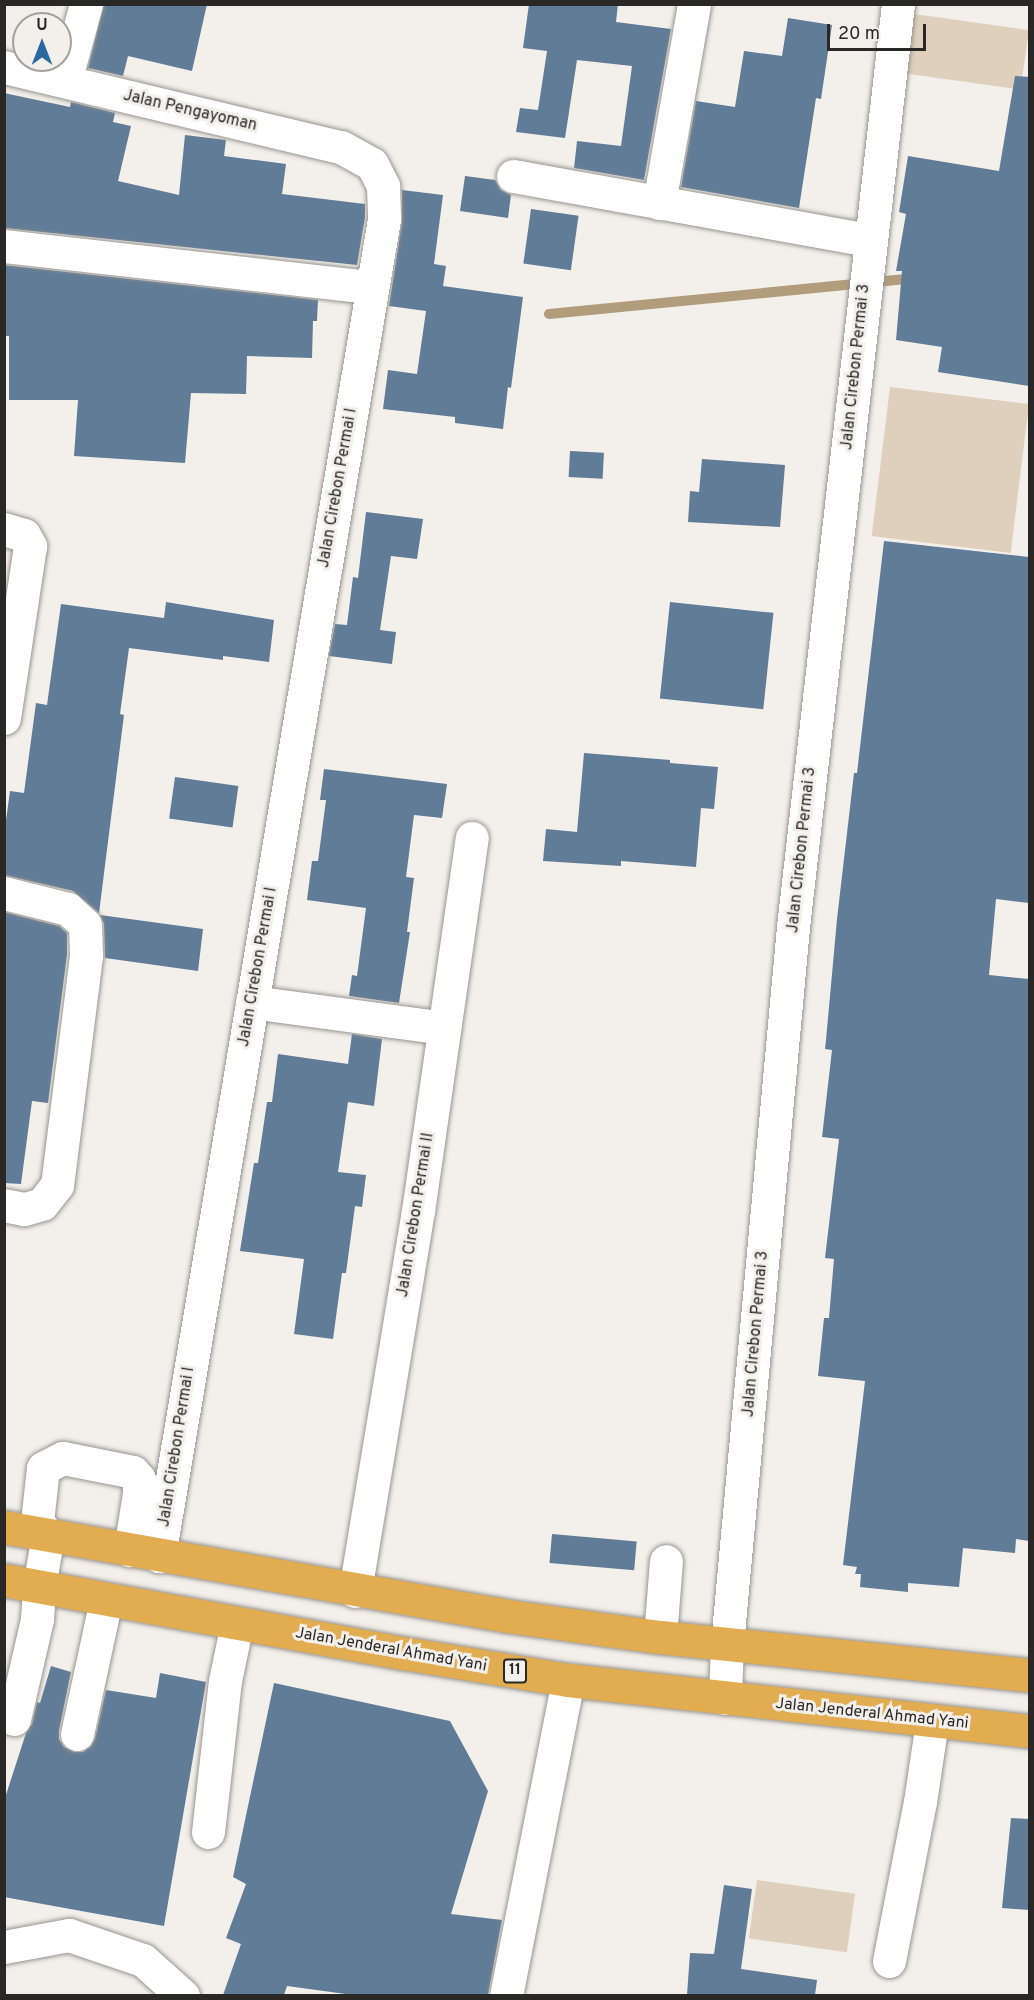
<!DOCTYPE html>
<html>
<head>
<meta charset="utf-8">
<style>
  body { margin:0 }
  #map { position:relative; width:1034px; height:2000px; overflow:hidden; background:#f3efea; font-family:Overpass,sans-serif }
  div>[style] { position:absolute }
  .green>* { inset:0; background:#ded0bc; transform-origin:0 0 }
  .stream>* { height:10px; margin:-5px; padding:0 5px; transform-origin:5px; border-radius:5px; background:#b19c7b }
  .building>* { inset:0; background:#617c97; transform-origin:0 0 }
  .roads { filter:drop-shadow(0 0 2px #989590) drop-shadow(0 0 2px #989590) }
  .minor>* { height:33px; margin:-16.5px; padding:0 16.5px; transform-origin:16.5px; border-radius:16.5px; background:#fff }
  .highway>* { height:33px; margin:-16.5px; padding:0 16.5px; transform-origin:16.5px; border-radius:16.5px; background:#e2ac51 }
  span { translate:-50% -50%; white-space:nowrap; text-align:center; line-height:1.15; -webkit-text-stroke:6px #f3efea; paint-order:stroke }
  .shield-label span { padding:2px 4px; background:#f3efea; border:2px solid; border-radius:4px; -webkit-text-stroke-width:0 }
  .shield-label { font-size:15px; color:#292826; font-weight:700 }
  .street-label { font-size:16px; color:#292826 }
  .frame { position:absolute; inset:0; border:6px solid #292826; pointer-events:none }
  .north { position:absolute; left:12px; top:12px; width:60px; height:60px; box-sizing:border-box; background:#f3efea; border:2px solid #a29f9c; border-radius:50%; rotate:0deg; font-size:16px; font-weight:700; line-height:24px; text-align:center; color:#292826 }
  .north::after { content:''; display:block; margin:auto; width:21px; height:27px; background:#2b689f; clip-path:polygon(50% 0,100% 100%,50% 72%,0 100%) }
  .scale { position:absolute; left:827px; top:24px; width:99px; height:27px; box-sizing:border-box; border:3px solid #292826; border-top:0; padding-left:8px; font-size:18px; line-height:21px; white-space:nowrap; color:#292826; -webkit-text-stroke:4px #f3efea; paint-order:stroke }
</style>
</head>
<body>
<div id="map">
  <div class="green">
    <i style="left:914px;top:14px;width:116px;height:60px;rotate:8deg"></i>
    <i style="left:890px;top:387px;width:140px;height:150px;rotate:7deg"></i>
    <i style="left:757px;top:1880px;width:99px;height:59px;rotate:8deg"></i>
  </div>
  <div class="stream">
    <i style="left:549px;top:314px;width:366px;rotate:-5.6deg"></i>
  </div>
  <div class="building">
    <i style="clip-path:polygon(104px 4px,207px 4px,192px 71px,128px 56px,123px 76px,88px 68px)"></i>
    <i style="clip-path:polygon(529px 4px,618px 4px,616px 22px,671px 29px,644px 180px,574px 168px,577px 141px,621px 146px,632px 66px,577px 60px,565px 138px,516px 132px,520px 108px,538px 110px,547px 51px,523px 48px)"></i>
    <i style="clip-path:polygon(788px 18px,832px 25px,821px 99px,816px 98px,799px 208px,681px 187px,696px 101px,735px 107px,744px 51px,782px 56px)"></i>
    <i style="clip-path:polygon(1015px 76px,1029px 77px,1029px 386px,938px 372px,942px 347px,896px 340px,902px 271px,896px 271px,906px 214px,899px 212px,908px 156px,999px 171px)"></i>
    <i style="clip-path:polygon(4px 93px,70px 107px,71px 102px,115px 113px,113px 122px,131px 126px,118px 181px,179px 195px,185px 135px,226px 140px,224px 156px,286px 164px,282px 194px,365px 204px,365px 218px,357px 265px,4px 228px)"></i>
    <i style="clip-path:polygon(465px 176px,495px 180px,501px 190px,511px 195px,508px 218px,460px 211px)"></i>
    <i style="clip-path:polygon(402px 190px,443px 195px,434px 264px,446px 266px,443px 286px,523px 297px,511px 388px,508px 387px,503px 429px,455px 423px,455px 417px,383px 409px,388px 370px,417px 374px,426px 311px,389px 306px,402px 222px)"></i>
    <i style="left:531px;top:209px;width:48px;height:55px;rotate:8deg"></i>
    <i style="clip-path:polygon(4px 265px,318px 300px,317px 321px,313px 321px,312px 358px,247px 356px,246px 394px,191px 393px,185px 463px,74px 456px,78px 400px,9px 400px,9px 336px,4px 336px)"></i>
    <i style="left:570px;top:451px;width:34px;height:26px;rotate:3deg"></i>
    <i style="clip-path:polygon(702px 459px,785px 465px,780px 527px,688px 522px,690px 491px,699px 492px)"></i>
    <i style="clip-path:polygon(366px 512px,423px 519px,417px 559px,391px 556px,380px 630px,396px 632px,392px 664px,329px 656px,335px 624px,347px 625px,353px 577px,358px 578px)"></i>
    <i style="clip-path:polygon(884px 541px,1029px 557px,1029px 903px,996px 899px,989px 975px,1029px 979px,1029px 1541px,1016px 1539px,1015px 1553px,963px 1548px,959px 1587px,908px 1583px,908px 1592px,860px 1587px,861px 1574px,855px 1574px,857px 1567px,843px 1565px,865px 1381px,818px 1376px,824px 1318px,829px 1318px,834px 1259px,825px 1258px,839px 1139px,822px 1137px,832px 1050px,825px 1049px,826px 1040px,837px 919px,854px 773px,857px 773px)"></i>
    <i style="clip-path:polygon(166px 602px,274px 620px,269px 662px,223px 656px,223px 660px,129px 648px,120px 714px,124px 715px,99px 913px,73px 891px,4px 875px,4px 835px,10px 791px,24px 793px,36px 703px,47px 705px,61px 604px,164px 618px)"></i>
    <i style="left:670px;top:602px;width:104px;height:97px;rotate:6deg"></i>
    <i style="clip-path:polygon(584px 753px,670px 760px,670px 763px,718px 767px,714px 809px,701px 808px,696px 867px,621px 861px,621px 866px,543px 861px,546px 829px,577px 832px)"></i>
    <i style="clip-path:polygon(324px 769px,447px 784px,442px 818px,414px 815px,406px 877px,414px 878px,407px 932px,410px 932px,399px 1003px,349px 996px,352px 975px,357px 976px,366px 908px,307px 900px,312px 861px,318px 861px,326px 800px,320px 800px)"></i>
    <i style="left:175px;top:777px;width:64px;height:42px;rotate:8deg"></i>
    <i style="clip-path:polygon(4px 912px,59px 926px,67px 933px,67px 955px,48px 1103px,32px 1101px,21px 1184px,4px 1183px)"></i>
    <i style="clip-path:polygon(100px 915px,203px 929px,198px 971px,105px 958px,104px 924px)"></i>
    <i style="clip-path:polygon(352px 1034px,382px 1039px,374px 1106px,348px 1102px,338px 1172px,366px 1175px,362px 1207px,355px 1206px,346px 1273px,342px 1273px,333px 1339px,294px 1334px,304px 1259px,240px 1251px,254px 1163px,258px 1163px,267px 1102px,272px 1102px,278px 1054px,348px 1064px)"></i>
    <i style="left:552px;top:1534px;width:85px;height:29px;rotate:5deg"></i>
    <i style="clip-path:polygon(51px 1666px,71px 1672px,59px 1731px,59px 1739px,64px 1747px,74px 1752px,83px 1752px,91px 1746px,95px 1739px,106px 1690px,156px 1698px,160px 1673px,206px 1682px,164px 1926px,4px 1897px,4px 1801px,26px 1733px,32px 1724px,37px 1702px,40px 1703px)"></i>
    <i style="clip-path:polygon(274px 1683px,450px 1721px,488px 1791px,451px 1914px,502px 1920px,488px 1995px,353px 1995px,287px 1986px,284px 1995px,223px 1995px,241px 1944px,226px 1938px,246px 1884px,233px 1877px)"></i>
    <i style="clip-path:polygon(1011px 1818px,1029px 1819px,1029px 1910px,1002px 1908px)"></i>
    <i style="clip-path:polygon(724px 1885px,752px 1889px,741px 1969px,817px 1980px,815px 1995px,687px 1995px,690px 1953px,714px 1954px)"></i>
  </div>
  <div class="roads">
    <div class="minor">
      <i style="left:4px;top:67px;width:346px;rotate:13.4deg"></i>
      <i style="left:341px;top:147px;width:35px;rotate:29deg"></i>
      <i style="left:372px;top:164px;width:25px;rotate:63deg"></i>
      <i style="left:383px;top:186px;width:33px;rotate:88deg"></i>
      <i style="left:384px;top:219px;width:1356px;rotate:99.55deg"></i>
      <i style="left:65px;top:81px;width:80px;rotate:-74.7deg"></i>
      <i style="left:513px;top:176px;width:363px;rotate:10.2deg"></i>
      <i style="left:659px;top:203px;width:202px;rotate:-80deg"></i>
      <i style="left:4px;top:246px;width:370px;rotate:6.4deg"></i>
      <i style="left:4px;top:529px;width:21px;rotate:17deg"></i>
      <i style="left:24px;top:535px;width:13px;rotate:61deg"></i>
      <i style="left:30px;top:546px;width:174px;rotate:98.6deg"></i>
      <i style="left:4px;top:893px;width:66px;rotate:14deg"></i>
      <i style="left:68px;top:909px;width:23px;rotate:43deg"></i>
      <i style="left:85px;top:925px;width:31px;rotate:88deg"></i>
      <i style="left:86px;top:956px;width:231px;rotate:97.2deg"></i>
      <i style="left:57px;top:1185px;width:24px;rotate:128deg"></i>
      <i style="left:42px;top:1204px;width:19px;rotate:164deg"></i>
      <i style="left:24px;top:1209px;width:20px;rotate:-169deg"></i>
      <i style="left:252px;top:1002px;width:194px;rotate:7.7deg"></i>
      <i style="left:355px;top:1591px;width:385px;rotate:-80.6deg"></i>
      <i style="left:418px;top:1211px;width:377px;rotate:-81.8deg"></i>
      <i style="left:660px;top:1637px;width:76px;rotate:-85.5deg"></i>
      <i style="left:725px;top:1698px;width:54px;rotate:-87.9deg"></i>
      <i style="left:727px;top:1644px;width:720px;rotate:-84.74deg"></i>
      <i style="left:793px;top:927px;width:929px;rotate:-83.51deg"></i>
      <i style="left:14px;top:1719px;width:103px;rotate:-77deg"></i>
      <i style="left:37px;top:1619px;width:32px;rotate:-86deg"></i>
      <i style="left:39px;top:1587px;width:53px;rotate:-80.2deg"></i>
      <i style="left:48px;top:1535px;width:17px;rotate:-130deg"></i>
      <i style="left:37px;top:1522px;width:54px;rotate:-83.7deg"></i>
      <i style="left:43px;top:1468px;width:22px;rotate:-27deg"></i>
      <i style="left:63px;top:1458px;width:71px;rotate:11.3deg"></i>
      <i style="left:133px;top:1472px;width:9px;rotate:49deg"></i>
      <i style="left:139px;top:1479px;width:14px;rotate:90deg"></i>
      <i style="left:139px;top:1493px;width:58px;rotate:99deg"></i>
      <i style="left:77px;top:1734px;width:137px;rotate:-77.8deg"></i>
      <i style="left:208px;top:1832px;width:152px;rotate:-83.6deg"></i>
      <i style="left:225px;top:1681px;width:59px;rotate:-78.3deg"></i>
      <i style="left:4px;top:1947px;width:66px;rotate:-10.5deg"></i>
      <i style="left:69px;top:1935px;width:78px;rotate:18.7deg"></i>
      <i style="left:143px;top:1960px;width:54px;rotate:42deg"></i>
      <i style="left:889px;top:1961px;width:162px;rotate:-79deg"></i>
      <i style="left:920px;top:1802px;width:81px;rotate:-81.5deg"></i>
      <i style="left:506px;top:1996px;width:322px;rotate:-78.9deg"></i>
    </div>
    <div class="highway">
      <i style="left:4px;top:1527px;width:512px;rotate:10.01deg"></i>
      <i style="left:508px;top:1616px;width:153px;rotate:7.9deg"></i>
      <i style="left:660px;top:1637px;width:372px;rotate:5.9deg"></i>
      <i style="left:4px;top:1580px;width:406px;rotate:10.4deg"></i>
      <i style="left:403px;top:1653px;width:167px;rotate:9.3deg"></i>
      <i style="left:568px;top:1680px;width:465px;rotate:6.3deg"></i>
    </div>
  </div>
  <div class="shield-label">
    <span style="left:515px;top:1671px">11</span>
  </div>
  <div class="street-label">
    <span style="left:190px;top:111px;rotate:13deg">Jalan Pengayoman</span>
    <span style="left:856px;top:367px;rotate:-84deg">Jalan Cirebon Permai 3</span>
    <span style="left:338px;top:488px;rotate:-80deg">Jalan Cirebon Permai I</span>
    <span style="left:802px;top:850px;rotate:-84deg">Jalan Cirebon Permai 3</span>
    <span style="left:258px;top:967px;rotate:-80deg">Jalan Cirebon Permai I</span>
    <span style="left:416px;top:1215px;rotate:-81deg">Jalan Cirebon Permai II</span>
    <span style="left:756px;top:1334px;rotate:-85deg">Jalan Cirebon Permai 3</span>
    <span style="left:177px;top:1447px;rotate:-81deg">Jalan Cirebon Permai I</span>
    <span style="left:391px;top:1650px;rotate:10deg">Jalan Jenderal Ahmad Yani</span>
    <span style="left:872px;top:1714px;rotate:6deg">Jalan Jenderal Ahmad Yani</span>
  </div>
  <div class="frame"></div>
  <div class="north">U</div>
  <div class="scale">20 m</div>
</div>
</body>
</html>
